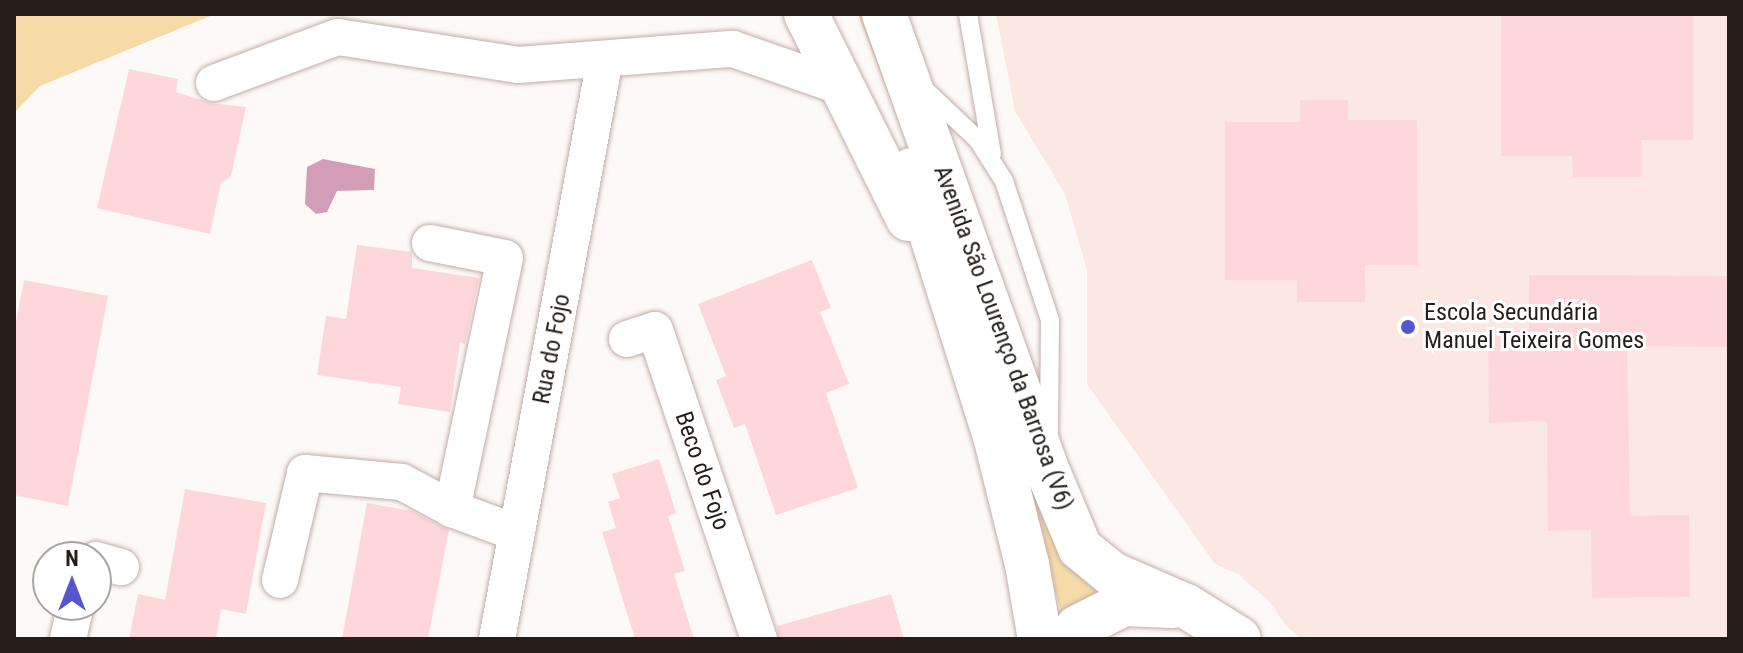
<!DOCTYPE html>
<html>
<head>
<meta charset="utf-8">
<style>
  body { margin:0 }
  #map { position:relative; width:1743px; height:653px; overflow:hidden; background:#fdf9f7; font-family:"Roboto Condensed",sans-serif }
  div>[style] { position:absolute }
  .built>* { inset:0; background:#fbe8e3 }
  .green>* { inset:0; background:#f6dba9 }
  .water>* { inset:0; background:#d39cb7 }
  .building>* { inset:0; background:#fed7db }
  .roads { filter:drop-shadow(0 0 2px #c3ada7) drop-shadow(0 0 2px #c3ada7) }
  .lane>* { height:18px; margin:-9px; padding:0 9px; transform-origin:9px; border-radius:9px; background:#fff }
  .street>* { height:36px; margin:-18px; padding:0 18px; transform-origin:18px; border-radius:18px; background:#fff }
  .secondary>* { height:44px; margin:-22px; padding:0 22px; transform-origin:22px; border-radius:22px; background:#fff }
  .dots>* { width:22px; height:22px; translate:-50% -50%; box-sizing:border-box; border:4px solid #fff; border-radius:50% }
  span { translate:-50% -50%; white-space:nowrap; text-align:center; line-height:1.15; -webkit-text-stroke:6px #fff; paint-order:stroke }
  .poi-label { font-size:24px; color:#251d1a }
  .left { translate:0 -50%; text-align:left }
  .street-label { font-size:24px; color:#251d1a }
  .frame { position:absolute; inset:0; border:16px solid #251d1a; pointer-events:none }
  .north { position:absolute; left:32px; top:541px; width:80px; height:80px; box-sizing:border-box; background:#fff; border:2px solid #a8a5a3; border-radius:50%; rotate:0deg; font-size:22px; font-weight:700; line-height:32px; text-align:center; color:#251d1a }
  .north::after { content:''; display:block; margin:auto; width:28px; height:36px; background:#5557ce; clip-path:polygon(50% 0,100% 100%,50% 72%,0 100%) }
</style>
</head>
<body>
<div id="map">
  <div class="built">
    <i style="clip-path:polygon(996px 14px,1729px 14px,1729px 639px,1303px 639px,1287px 627px,1269px 601px,1239px 575px,1215px 564px,1087px 384px,1087px 270px,1065px 194px,1015px 111px)"></i>
  </div>
  <div class="green">
    <i style="clip-path:polygon(14px 14px,215px 14px,40px 86px,14px 113px)"></i>
    <i style="clip-path:polygon(858px 14px,869px 14px,1025px 459px,1096px 593px,1062px 614px,943px 237px)"></i>
  </div>
  <div class="water">
    <i style="clip-path:polygon(323px 159px,375px 169px,374px 190px,337px 191px,327px 212px,316px 214px,305px 204px,307px 167px)"></i>
  </div>
  <div class="building">
    <i style="clip-path:polygon(1501px 14px,1693px 14px,1693px 140px,1641px 140px,1641px 177px,1573px 177px,1572px 156px,1501px 156px)"></i>
    <i style="clip-path:polygon(129px 69px,178px 79px,176px 92px,210px 103px,246px 107px,231px 176px,221px 183px,210px 234px,97px 208px)"></i>
    <i style="clip-path:polygon(1300px 100px,1348px 100px,1348px 120px,1417px 120px,1418px 265px,1365px 265px,1365px 302px,1297px 302px,1297px 280px,1225px 280px,1225px 122px,1300px 122px)"></i>
    <i style="clip-path:polygon(357px 245px,412px 252px,412px 268px,479px 278px,465px 344px,460px 343px,450px 412px,398px 404px,401px 387px,317px 375px,326px 316px,346px 319px)"></i>
    <i style="clip-path:polygon(812px 260px,831px 308px,820px 312px,849px 384px,826px 393px,858px 488px,776px 515px,745px 424px,734px 428px,716px 380px,726px 376px,698px 304px)"></i>
    <i style="clip-path:polygon(1529px 275px,1729px 276px,1729px 347px,1627px 346px,1630px 516px,1689px 515px,1690px 597px,1592px 598px,1591px 530px,1548px 531px,1547px 421px,1489px 423px,1488px 330px,1529px 330px)"></i>
    <i style="clip-path:polygon(24px 280px,108px 296px,68px 506px,14px 495px,14px 332px)"></i>
    <i style="clip-path:polygon(659px 459px,676px 513px,668px 516px,685px 571px,674px 574px,694px 639px,635px 639px,602px 532px,616px 528px,608px 502px,620px 498px,612px 474px)"></i>
    <i style="clip-path:polygon(185px 489px,266px 503px,246px 614px,221px 609px,216px 639px,129px 639px,138px 594px,165px 600px)"></i>
    <i style="clip-path:polygon(367px 503px,412px 511px,449px 530px,428px 639px,342px 639px)"></i>
    <i style="clip-path:polygon(891px 594px,904px 639px,779px 639px,777px 626px)"></i>
  </div>
  <div class="roads">
    <div class="lane">
      <i style="left:968px;top:14px;width:142px;rotate:80.3deg"></i>
      <i style="left:923px;top:88px;width:76px;rotate:43.4deg"></i>
      <i style="left:978px;top:140px;width:49px;rotate:57.6deg"></i>
      <i style="left:1004px;top:181px;width:146px;rotate:71.7deg"></i>
      <i style="left:1050px;top:320px;width:116px;rotate:90.5deg"></i>
    </div>
    <div class="street">
      <i style="left:214px;top:83px;width:132px;rotate:-20.4deg"></i>
      <i style="left:338px;top:37px;width:182px;rotate:8.8deg"></i>
      <i style="left:518px;top:65px;width:216px;rotate:-4.3deg"></i>
      <i style="left:733px;top:49px;width:115px;rotate:19.2deg"></i>
      <i style="left:430px;top:243px;width:76px;rotate:11.3deg"></i>
      <i style="left:505px;top:258px;width:257px;rotate:101.9deg"></i>
      <i style="left:627px;top:339px;width:29px;rotate:-18deg"></i>
      <i style="left:655px;top:330px;width:326px;rotate:71.4deg"></i>
      <i style="left:96px;top:560px;width:26px;rotate:16deg"></i>
      <i style="left:280px;top:580px;width:110px;rotate:-76.8deg"></i>
      <i style="left:305px;top:473px;width:97px;rotate:5.3deg"></i>
      <i style="left:402px;top:482px;width:57px;rotate:28.4deg"></i>
      <i style="left:452px;top:509px;width:69px;rotate:20.3deg"></i>
      <i style="left:68px;top:639px;width:35px;rotate:-77deg"></i>
      <i style="left:497px;top:639px;width:590px;rotate:-79.45deg"></i>
    </div>
    <div class="secondary">
      <i style="left:806px;top:14px;width:229px;rotate:63.5deg"></i>
      <i style="left:884px;top:14px;width:489px;rotate:70.3deg"></i>
      <i style="left:1049px;top:474px;width:80px;rotate:67.3deg"></i>
      <i style="left:1080px;top:548px;width:41px;rotate:39.1deg"></i>
      <i style="left:1112px;top:574px;width:81px;rotate:23.4deg"></i>
      <i style="left:1186px;top:606px;width:62px;rotate:31.9deg"></i>
      <i style="left:911px;top:170px;width:279px;rotate:72.5deg"></i>
      <i style="left:995px;top:436px;width:132px;rotate:76deg"></i>
      <i style="left:1027px;top:564px;width:76px;rotate:80.2deg"></i>
      <i style="left:1067px;top:639px;width:16px;rotate:-47deg"></i>
      <i style="left:1078px;top:627px;width:51px;rotate:-26.6deg"></i>
      <i style="left:1124px;top:604px;width:48px;rotate:2.4deg"></i>
    </div>
  </div>
  <div class="dots">
    <i style="left:1408px;top:327px;background:#5557ce"></i>
  </div>
  <div class="poi-label">
    <span class="left" style="left:1424px;top:327px">Escola Secundária<br>Manuel Teixeira Gomes</span>
  </div>
  <div class="street-label">
    <span style="left:1003px;top:338px;rotate:70deg">Avenida São Lourenço da Barrosa (V6)</span>
    <span style="left:552px;top:349px;rotate:-79deg">Rua do Fojo</span>
    <span style="left:702px;top:471px;rotate:71deg">Beco do Fojo</span>
  </div>
  <div class="frame"></div>
  <div class="north">N</div>
</div>
</body>
</html>
